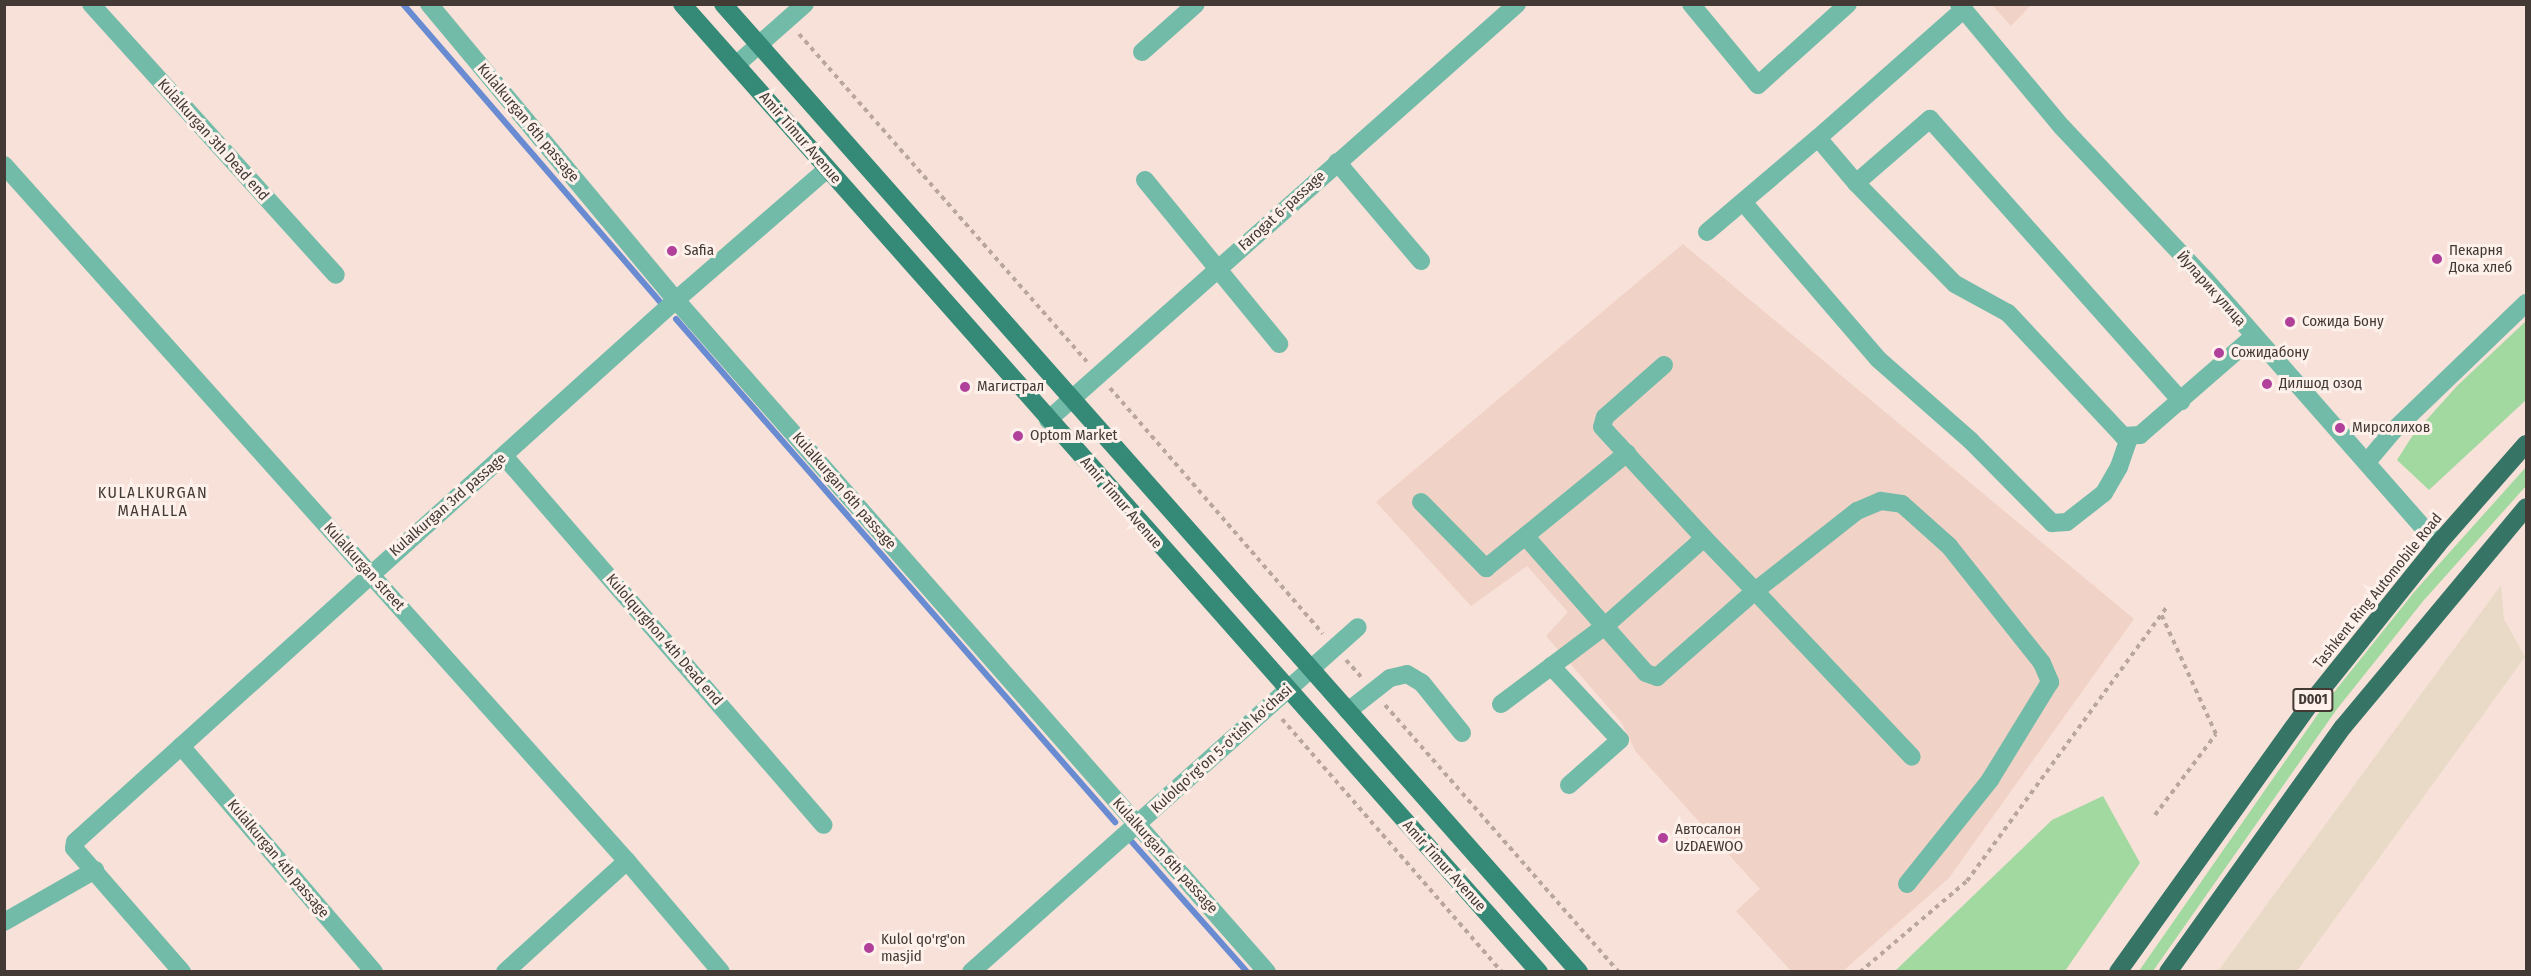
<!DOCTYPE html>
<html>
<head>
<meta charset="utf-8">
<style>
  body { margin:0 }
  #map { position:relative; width:2531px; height:976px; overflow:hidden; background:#f8e1d8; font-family:"Fira Sans Condensed",sans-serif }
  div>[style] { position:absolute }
  .commercial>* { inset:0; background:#e9dac7 }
  .built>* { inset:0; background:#f1d2c6 }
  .green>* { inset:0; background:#a1d9a0 }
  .stream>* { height:6px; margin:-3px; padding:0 3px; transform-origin:3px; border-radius:3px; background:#698bd1 }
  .path>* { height:4px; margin-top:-2px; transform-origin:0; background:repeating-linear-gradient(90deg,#b8a69f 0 4.5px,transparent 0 9px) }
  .minor>* { height:18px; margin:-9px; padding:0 9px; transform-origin:9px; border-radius:9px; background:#73bba9 }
  .major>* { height:18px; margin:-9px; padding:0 9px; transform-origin:9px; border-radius:9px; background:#348a77 }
  .highway>* { height:18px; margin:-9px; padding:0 9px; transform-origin:9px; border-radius:9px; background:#367466 }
  .dots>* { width:16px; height:16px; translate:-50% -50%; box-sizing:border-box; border:3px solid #fef0ea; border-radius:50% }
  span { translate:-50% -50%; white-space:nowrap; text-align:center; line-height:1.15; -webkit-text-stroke:6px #fef0ea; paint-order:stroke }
  .shield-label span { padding:2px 4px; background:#fef0ea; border:2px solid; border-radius:4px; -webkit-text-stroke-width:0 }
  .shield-label { font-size:14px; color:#433a36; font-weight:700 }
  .street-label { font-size:15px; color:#433a36 }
  .poi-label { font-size:15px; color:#433a36 }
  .left { translate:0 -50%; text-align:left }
  .neighbourhood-label { font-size:16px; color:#433a36; letter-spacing:1.5px }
  .frame { position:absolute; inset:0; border:6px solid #433a36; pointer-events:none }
</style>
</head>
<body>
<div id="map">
  <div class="commercial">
    <i style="clip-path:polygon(2501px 585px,2504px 619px,2525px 657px,2297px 971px,2218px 971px)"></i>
  </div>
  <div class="built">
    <i style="clip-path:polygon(1992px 5px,2031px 5px,2011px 26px)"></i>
    <i style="clip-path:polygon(1683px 244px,2134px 619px,1949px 878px,1843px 971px,1791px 971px,1736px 911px,1760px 889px,1636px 752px,1621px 722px,1546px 636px,1568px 612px,1527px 566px,1471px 606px,1376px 502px)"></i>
  </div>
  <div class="green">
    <i style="clip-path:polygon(2526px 321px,2526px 400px,2429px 490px,2397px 460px,2413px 435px,2457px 386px)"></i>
    <i style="clip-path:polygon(2526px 467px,2526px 486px,2424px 600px,2337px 709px,2153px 971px,2139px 971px,2327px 701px,2415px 591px)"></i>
    <i style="clip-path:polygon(2103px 796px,2140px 863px,2065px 971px,1895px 971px,2052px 820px)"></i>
  </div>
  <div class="stream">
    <i style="left:403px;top:4px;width:394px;rotate:49.2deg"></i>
    <i style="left:676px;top:319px;width:668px;rotate:48.89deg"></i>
    <i style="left:1132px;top:842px;width:174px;rotate:48.5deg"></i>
  </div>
  <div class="path">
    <i style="left:799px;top:34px;width:436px;rotate:48.7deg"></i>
    <i style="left:1110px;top:388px;width:325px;rotate:49.1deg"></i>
    <i style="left:1346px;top:660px;width:25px;rotate:48deg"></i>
    <i style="left:1385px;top:705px;width:355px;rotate:48.8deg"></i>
    <i style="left:1282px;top:719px;width:335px;rotate:49deg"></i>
    <i style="left:2155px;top:815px;width:101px;rotate:-53deg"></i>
    <i style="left:2216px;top:734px;width:132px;rotate:-114.6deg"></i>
    <i style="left:1860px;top:972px;width:140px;rotate:-40.4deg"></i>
    <i style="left:1967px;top:881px;width:338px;rotate:-53.9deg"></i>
  </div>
  <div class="minor">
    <i style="left:91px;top:4px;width:365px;rotate:47.9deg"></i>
    <i style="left:429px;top:4px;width:386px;rotate:50.2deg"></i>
    <i style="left:676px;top:300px;width:895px;rotate:48.67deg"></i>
    <i style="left:1691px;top:4px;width:105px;rotate:50.4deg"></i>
    <i style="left:1758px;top:85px;width:121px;rotate:-42deg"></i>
    <i style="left:1959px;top:4px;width:160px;rotate:50.1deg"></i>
    <i style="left:2062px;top:127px;width:207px;rotate:46.8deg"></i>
    <i style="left:2204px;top:278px;width:354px;rotate:48.7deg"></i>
    <i style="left:1963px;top:10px;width:193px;rotate:138.6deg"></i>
    <i style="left:1818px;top:138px;width:59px;rotate:49.8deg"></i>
    <i style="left:1856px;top:183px;width:141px;rotate:45.6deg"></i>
    <i style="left:1955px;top:284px;width:60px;rotate:28.7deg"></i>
    <i style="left:2008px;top:313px;width:168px;rotate:46.9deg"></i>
    <i style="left:2123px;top:436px;width:17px;rotate:-3deg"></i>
    <i style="left:2140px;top:435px;width:151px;rotate:-41deg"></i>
    <i style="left:1142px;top:52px;width:72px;rotate:-41.6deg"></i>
    <i style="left:736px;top:65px;width:92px;rotate:-41.5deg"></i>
    <i style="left:1337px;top:162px;width:130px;rotate:49.7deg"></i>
    <i style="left:4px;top:165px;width:934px;rotate:48.17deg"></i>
    <i style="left:627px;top:861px;width:145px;rotate:49.7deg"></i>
    <i style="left:1145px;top:180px;width:212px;rotate:50.7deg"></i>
    <i style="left:1856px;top:183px;width:98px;rotate:-40.9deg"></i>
    <i style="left:1930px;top:119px;width:378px;rotate:48.3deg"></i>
    <i style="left:1743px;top:202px;width:207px;rotate:49.3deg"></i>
    <i style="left:1878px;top:359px;width:123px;rotate:41.4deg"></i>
    <i style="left:1970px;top:440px;width:117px;rotate:45.3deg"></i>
    <i style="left:2052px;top:523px;width:15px;rotate:-4deg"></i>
    <i style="left:2067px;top:522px;width:47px;rotate:-38.1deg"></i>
    <i style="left:2104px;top:493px;width:30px;rotate:-60deg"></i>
    <i style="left:2119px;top:467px;width:31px;rotate:-71deg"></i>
    <i style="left:1707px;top:232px;width:145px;rotate:-40.3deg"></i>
    <i style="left:1664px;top:365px;width:79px;rotate:138.6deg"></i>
    <i style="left:1605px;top:417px;width:10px;rotate:107deg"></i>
    <i style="left:1602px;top:427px;width:151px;rotate:47.4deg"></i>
    <i style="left:1048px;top:420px;width:627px;rotate:-41.57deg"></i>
    <i style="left:504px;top:456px;width:488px;rotate:49.1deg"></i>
    <i style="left:2367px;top:462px;width:40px;rotate:-50deg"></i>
    <i style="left:2393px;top:431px;width:185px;rotate:-43.9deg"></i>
    <i style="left:1421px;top:502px;width:93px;rotate:45.4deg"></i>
    <i style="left:1486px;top:568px;width:182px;rotate:-39.2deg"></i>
    <i style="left:1526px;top:537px;width:181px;rotate:48.6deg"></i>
    <i style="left:1646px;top:673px;width:12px;rotate:20deg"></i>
    <i style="left:1657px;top:677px;width:130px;rotate:-41.3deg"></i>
    <i style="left:1755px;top:591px;width:228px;rotate:46.6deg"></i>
    <i style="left:1551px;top:666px;width:101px;rotate:47deg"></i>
    <i style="left:1620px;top:740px;width:68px;rotate:138.6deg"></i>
    <i style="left:1501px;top:704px;width:130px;rotate:-36.9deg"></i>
    <i style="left:1605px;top:626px;width:132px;rotate:-41.6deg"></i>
    <i style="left:1704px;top:538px;width:74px;rotate:46.1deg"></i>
    <i style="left:1755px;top:591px;width:130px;rotate:-38.1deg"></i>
    <i style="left:1857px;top:511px;width:26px;rotate:-23deg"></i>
    <i style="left:1881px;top:501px;width:21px;rotate:8deg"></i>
    <i style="left:1902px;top:504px;width:63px;rotate:41.8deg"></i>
    <i style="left:1949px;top:546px;width:149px;rotate:51.5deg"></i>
    <i style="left:2042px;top:663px;width:21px;rotate:67deg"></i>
    <i style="left:2050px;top:682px;width:115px;rotate:121.5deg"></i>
    <i style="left:1990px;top:780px;width:133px;rotate:128.6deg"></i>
    <i style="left:1348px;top:711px;width:53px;rotate:-38.2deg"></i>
    <i style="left:1390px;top:678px;width:17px;rotate:-13deg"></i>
    <i style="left:1407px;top:674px;width:17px;rotate:31deg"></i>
    <i style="left:1422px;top:683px;width:64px;rotate:51.3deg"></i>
    <i style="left:181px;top:746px;width:297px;rotate:49.5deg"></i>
    <i style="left:4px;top:922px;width:105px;rotate:-29.7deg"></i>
    <i style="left:182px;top:972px;width:164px;rotate:-131.1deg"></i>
    <i style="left:74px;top:848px;width:6px;rotate:-81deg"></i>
    <i style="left:75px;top:842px;width:809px;rotate:-42.05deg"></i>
    <i style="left:676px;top:300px;width:200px;rotate:-40.9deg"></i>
    <i style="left:505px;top:972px;width:165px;rotate:-42.3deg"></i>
    <i style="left:971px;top:972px;width:518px;rotate:-41.72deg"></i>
  </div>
  <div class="major">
    <i style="left:682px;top:4px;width:1293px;rotate:48.48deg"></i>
    <i style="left:723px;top:4px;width:1292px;rotate:48.51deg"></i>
  </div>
  <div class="highway">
    <i style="left:2118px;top:972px;width:330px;rotate:-54.4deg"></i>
    <i style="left:2310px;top:704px;width:205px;rotate:-51.3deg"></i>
    <i style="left:2438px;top:544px;width:133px;rotate:-48.7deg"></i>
    <i style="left:2168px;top:972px;width:301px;rotate:-54.5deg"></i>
    <i style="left:2343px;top:727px;width:286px;rotate:-50.2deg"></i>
  </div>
  <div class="dots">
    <i style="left:672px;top:251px;background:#b1409b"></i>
    <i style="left:2437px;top:259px;background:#b1409b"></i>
    <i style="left:2290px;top:322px;background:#b1409b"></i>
    <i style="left:2219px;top:353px;background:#b1409b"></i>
    <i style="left:2267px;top:384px;background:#b1409b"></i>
    <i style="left:965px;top:387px;background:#b1409b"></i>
    <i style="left:2340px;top:428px;background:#b1409b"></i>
    <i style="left:1018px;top:436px;background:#b1409b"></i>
    <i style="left:1663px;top:838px;background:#b1409b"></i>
    <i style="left:869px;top:948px;background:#b1409b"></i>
  </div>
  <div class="shield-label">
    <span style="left:2313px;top:700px">D001</span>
  </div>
  <div class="street-label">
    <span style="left:528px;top:123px;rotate:50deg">Kulalkurgan 6th passage</span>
    <span style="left:800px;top:138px;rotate:49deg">Amir Timur Avenue</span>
    <span style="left:213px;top:140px;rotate:48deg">Kulalkurgan 3th Dead end</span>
    <span style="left:1282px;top:211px;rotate:-42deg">Farogat 6-passage</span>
    <span style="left:2211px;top:289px;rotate:48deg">Йуларик улица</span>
    <span style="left:844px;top:491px;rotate:49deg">Kulalkurgan 6th passage</span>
    <span style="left:1121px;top:503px;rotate:49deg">Amir Timur Avenue</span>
    <span style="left:448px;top:505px;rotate:-41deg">Kulalkurgan 3rd passage</span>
    <span style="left:364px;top:567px;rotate:48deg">Kulalkurgan street</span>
    <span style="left:2378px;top:591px;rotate:-51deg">Tashkent Ring Automobile Road</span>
    <span style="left:664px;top:640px;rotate:49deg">Kulolqurghon 4th Dead end</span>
    <span style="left:1222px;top:749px;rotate:-42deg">Kulolqo'rg'on 5-o'tish ko'chasi</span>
    <span style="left:1165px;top:856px;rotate:48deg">Kulalkurgan 6th passage</span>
    <span style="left:278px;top:859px;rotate:50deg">Kulalkurgan 4th passage</span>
    <span style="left:1444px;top:866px;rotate:48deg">Amir Timur Avenue</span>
  </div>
  <div class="poi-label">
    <span class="left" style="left:2449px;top:259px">Пекарня<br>Дока хлеб</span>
    <span class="left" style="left:684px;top:251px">Safia</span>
    <span class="left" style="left:2302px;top:322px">Сожида Бону</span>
    <span class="left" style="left:2231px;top:353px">Сожидабону</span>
    <span class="left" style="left:2279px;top:384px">Дилшод озод</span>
    <span class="left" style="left:977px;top:387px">Магистрал</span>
    <span class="left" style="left:2352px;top:428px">Мирсолихов</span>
    <span class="left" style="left:1030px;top:436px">Optom Market</span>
    <span class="left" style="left:1675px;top:838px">Автосалон<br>UzDAEWOO</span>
    <span class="left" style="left:881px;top:948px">Kulol qo'rg'on<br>masjid</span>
  </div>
  <div class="neighbourhood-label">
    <span style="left:153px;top:502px">KULALKURGAN<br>MAHALLA</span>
  </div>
  <div class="frame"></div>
</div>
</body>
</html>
